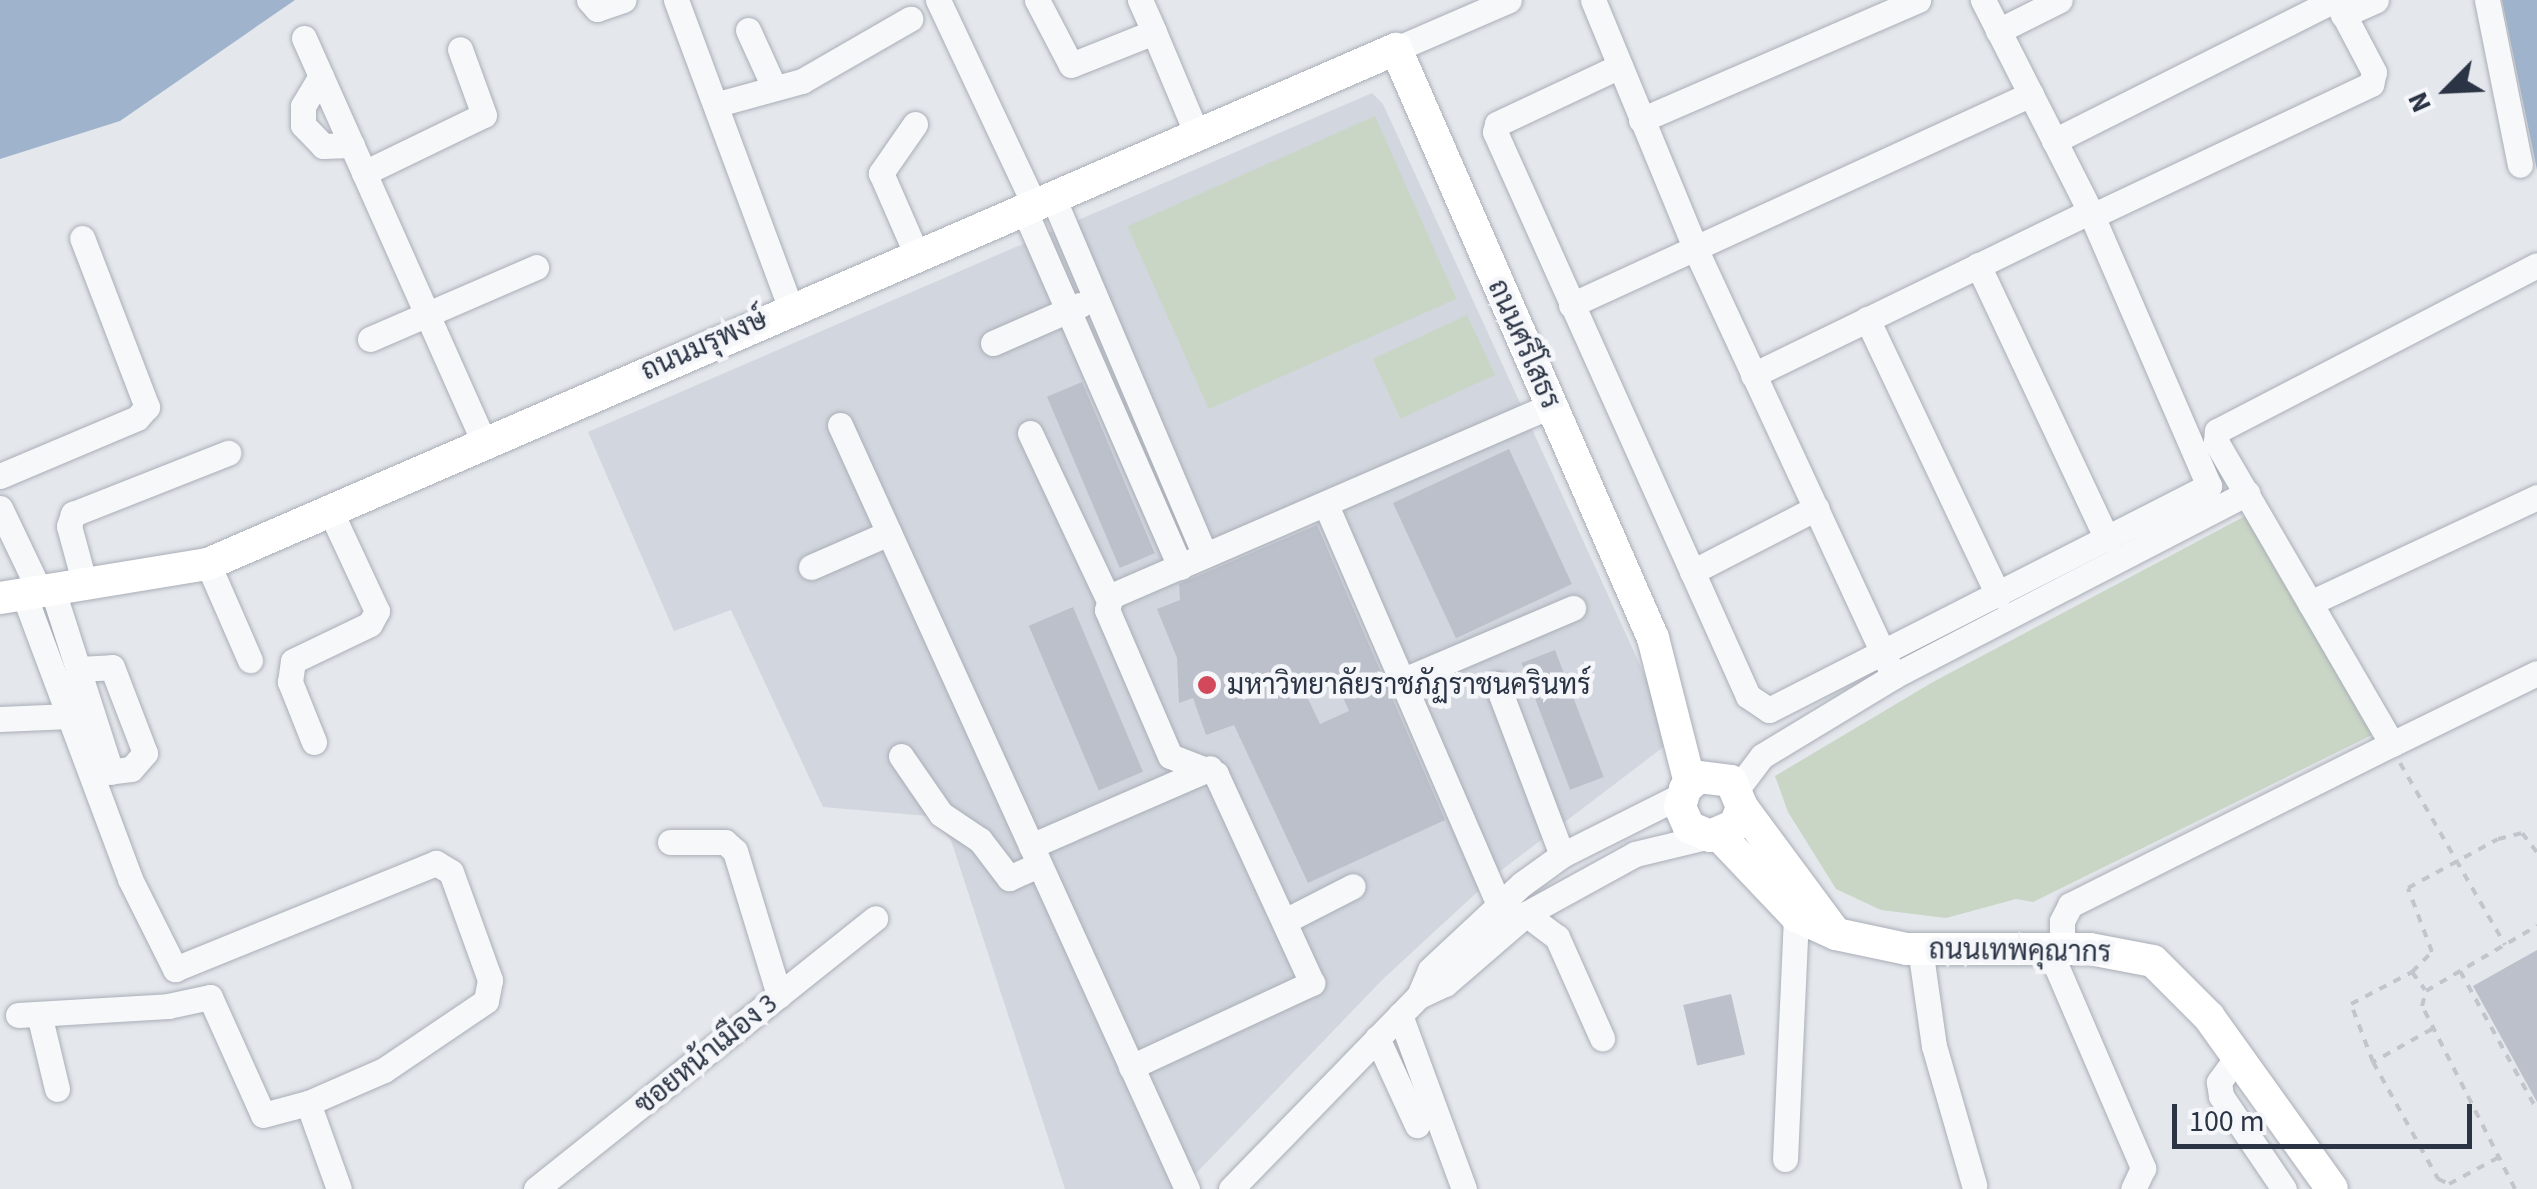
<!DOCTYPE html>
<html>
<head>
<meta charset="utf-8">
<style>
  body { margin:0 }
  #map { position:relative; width:2537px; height:1189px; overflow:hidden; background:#e4e7ec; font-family:"Source Sans 3",Sarabun,sans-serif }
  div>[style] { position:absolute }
  .built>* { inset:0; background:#d2d6de }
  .green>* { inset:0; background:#c9d6c5; transform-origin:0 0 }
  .water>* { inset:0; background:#9fb4cc }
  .building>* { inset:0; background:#bbc0ca; transform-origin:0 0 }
  .path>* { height:4px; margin-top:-2px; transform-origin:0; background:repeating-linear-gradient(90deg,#c2c5cb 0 8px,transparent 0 16px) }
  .roads { filter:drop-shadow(0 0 2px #a9aeb7) drop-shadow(0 0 2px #a9aeb7) }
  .minor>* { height:25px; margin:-12.5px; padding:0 12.5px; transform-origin:12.5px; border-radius:12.5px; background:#f7f8fa }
  .major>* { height:32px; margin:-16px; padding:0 16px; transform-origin:16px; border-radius:16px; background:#fff }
  .dots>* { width:28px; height:28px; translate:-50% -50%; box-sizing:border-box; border:5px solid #f4f6f9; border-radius:50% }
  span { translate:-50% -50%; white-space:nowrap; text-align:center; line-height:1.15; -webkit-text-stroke:9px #f4f6f9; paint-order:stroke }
  .street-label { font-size:28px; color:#2b3445 }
  .poi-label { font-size:28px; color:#2b3445 }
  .left { translate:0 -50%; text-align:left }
  .north { position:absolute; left:2397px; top:40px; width:100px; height:100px; -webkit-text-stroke:8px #f4f6f9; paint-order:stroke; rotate:246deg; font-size:28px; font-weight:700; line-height:40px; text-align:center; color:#2b3445 }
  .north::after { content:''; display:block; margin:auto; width:35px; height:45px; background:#2b3445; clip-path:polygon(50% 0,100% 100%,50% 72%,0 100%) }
  .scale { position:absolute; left:2172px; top:1104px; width:300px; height:45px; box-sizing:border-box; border:5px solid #2b3445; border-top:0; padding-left:12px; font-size:30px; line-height:35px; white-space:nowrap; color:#2b3445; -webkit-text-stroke:8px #f4f6f9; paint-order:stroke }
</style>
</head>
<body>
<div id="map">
  <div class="built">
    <i style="clip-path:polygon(1372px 93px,1383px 104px,1674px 739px,1499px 872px,1383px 979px,1181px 1189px,1065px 1189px,951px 840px,928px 816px,823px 807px,731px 610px,674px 631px,588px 432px)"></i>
  </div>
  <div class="green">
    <i style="left:1375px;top:116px;width:200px;height:271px;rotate:66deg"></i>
    <i style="left:1467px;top:315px;width:66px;height:104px;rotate:65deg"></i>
    <i style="clip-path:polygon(2249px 514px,2372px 735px,2033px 902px,2016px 899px,1946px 918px,1881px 910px,1836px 889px,1788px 812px,1775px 776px,1933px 682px)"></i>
  </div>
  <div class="water">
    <i style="clip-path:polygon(0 0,295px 0,120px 121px,0 159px)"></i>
    <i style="clip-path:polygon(2502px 0,2537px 0,2537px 171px,2537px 170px)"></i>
  </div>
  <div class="building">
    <i style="left:1082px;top:382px;width:186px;height:38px;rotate:67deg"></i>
    <i style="left:1509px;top:449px;width:149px;height:128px;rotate:65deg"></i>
    <i style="clip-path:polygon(evenodd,1317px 525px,1445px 820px,1308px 883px,1234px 725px,1206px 735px,1193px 698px,1179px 703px,1177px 658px,1157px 609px,1180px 600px,1179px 584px,1317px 525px,1332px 673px,1349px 711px,1320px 724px,1301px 684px,1332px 673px)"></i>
    <i style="left:1073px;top:607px;width:179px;height:48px;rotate:67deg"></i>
    <i style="left:1555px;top:650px;width:136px;height:36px;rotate:69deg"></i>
    <i style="clip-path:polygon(2537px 950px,2537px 1102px,2473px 986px)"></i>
    <i style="left:1731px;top:994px;width:62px;height:49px;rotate:77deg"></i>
  </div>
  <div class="path">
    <i style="left:2400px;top:763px;width:210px;rotate:60deg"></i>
    <i style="left:2460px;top:971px;width:159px;rotate:61deg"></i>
    <i style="left:2412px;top:972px;width:28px;rotate:-45deg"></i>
    <i style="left:2432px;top:952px;width:68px;rotate:-110.6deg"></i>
    <i style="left:2408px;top:888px;width:102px;rotate:-28.6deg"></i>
    <i style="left:2498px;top:839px;width:25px;rotate:-14deg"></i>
    <i style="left:2522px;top:833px;width:24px;rotate:52deg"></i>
    <i style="left:2432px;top:1029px;width:68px;rotate:150.8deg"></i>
    <i style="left:2373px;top:1062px;width:134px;rotate:60.9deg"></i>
    <i style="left:2438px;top:1179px;width:12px;rotate:24deg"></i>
    <i style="left:2449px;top:1184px;width:57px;rotate:-28.4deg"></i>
    <i style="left:2373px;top:1062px;width:62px;rotate:-110.8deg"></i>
    <i style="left:2351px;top:1004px;width:69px;rotate:-27.7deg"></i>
    <i style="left:2412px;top:972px;width:22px;rotate:54deg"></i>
    <i style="left:2515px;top:1189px;width:205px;rotate:-116.9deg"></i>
    <i style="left:2422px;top:1006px;width:16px;rotate:-75deg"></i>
    <i style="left:2426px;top:991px;width:129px;rotate:-30.4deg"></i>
  </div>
  <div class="roads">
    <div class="minor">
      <i style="left:589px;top:0;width:12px;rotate:48deg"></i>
      <i style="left:597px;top:9px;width:28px;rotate:-19deg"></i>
      <i style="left:676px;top:0;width:327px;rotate:69.6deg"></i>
      <i style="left:938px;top:0;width:223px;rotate:64.8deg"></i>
      <i style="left:1037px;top:0;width:73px;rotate:62.4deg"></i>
      <i style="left:1071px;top:65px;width:89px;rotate:-21.7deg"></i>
      <i style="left:1154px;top:32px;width:108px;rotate:67.2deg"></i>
      <i style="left:1140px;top:0;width:35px;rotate:66deg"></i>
      <i style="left:1593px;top:0;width:268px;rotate:67.6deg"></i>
      <i style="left:1695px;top:248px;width:472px;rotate:65.1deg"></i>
      <i style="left:2487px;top:0;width:168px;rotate:78.7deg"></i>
      <i style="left:2343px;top:15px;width:36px;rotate:-24deg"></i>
      <i style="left:748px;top:30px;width:63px;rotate:65.5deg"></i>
      <i style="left:1998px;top:31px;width:69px;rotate:-26.6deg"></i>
      <i style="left:304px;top:38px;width:442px;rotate:66deg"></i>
      <i style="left:1396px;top:49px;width:123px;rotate:-23.4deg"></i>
      <i style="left:1620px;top:66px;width:136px;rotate:154.8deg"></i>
      <i style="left:1497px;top:124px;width:8px;rotate:104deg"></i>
      <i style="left:1495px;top:132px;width:618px;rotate:65.84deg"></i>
      <i style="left:1748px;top:696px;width:25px;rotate:34deg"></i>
      <i style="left:1769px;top:710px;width:494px;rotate:-27deg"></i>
      <i style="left:2209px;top:486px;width:300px;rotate:-113.4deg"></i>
      <i style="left:2090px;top:211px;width:237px;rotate:-116.9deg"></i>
      <i style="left:321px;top:76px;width:35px;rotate:121deg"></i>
      <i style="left:303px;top:106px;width:19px;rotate:90deg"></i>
      <i style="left:303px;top:125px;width:29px;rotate:46deg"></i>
      <i style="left:323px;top:146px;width:29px;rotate:-2deg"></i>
      <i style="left:718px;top:104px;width:87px;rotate:-15.3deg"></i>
      <i style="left:802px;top:81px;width:125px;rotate:-29.9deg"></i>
      <i style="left:1641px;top:120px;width:302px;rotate:-23.4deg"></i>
      <i style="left:915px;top:124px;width:60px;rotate:124.8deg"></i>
      <i style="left:881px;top:173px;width:87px;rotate:66.4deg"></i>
      <i style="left:2054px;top:141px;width:313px;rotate:-26.7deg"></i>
      <i style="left:364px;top:173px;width:133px;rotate:-25.8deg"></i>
      <i style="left:484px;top:115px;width:70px;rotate:-110deg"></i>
      <i style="left:1052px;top:195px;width:391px;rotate:67deg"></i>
      <i style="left:1023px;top:207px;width:393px;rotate:66.4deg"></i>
      <i style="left:2092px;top:216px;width:309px;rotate:-25.3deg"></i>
      <i style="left:2371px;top:84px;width:12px;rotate:-76deg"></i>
      <i style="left:2374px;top:72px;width:81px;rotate:-117.8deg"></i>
      <i style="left:1978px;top:265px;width:303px;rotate:64.8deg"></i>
      <i style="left:1571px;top:305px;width:506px;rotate:-24.64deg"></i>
      <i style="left:1867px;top:319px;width:306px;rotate:64.6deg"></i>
      <i style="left:370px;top:339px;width:181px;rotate:-23.4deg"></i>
      <i style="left:993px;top:343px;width:95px;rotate:-23.6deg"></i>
      <i style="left:1753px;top:375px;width:375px;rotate:-25.9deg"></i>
      <i style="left:840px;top:425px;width:839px;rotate:65.57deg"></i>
      <i style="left:1030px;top:433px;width:186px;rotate:64.8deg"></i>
      <i style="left:0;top:476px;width:149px;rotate:-22.9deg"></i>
      <i style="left:137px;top:418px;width:15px;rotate:-48deg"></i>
      <i style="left:147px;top:407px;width:181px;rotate:-111deg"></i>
      <i style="left:1326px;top:505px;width:435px;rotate:66.6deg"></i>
      <i style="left:0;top:508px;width:93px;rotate:64.5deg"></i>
      <i style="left:208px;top:564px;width:105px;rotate:66.4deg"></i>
      <i style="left:811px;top:567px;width:85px;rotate:-23.6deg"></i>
      <i style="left:1692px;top:572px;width:140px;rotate:-27.3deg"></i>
      <i style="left:85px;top:585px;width:61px;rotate:-105.2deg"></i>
      <i style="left:69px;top:526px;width:13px;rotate:-72deg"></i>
      <i style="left:73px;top:514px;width:167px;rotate:-21.5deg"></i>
      <i style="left:53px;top:591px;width:82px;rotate:72.2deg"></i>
      <i style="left:78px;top:669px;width:34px;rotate:-3deg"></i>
      <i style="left:112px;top:667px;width:92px;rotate:69deg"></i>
      <i style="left:145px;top:753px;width:21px;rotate:131deg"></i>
      <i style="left:131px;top:769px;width:40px;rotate:172.9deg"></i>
      <i style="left:24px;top:595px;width:303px;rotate:69.5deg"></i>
      <i style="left:130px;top:879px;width:101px;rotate:63.4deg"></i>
      <i style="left:175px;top:969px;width:282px;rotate:-22.1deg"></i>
      <i style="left:436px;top:863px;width:17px;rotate:31deg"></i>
      <i style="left:451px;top:872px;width:115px;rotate:70.1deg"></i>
      <i style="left:490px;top:980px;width:21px;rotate:101deg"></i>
      <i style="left:486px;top:1001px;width:123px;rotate:145.9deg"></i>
      <i style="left:384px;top:1070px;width:83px;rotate:156.5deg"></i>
      <i style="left:2310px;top:603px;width:251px;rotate:-25deg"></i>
      <i style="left:78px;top:669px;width:108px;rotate:72.2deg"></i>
      <i style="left:1401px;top:681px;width:187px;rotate:-23deg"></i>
      <i style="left:1497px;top:684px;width:183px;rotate:69.2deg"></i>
      <i style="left:0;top:719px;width:70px;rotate:-2.5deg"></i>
      <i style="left:314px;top:742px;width:65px;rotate:-111.8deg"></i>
      <i style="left:290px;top:682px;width:21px;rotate:-82deg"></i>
      <i style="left:293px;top:661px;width:85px;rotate:-25.7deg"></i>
      <i style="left:370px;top:624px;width:15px;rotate:-62deg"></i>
      <i style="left:377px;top:611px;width:111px;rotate:-115deg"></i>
      <i style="left:2392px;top:744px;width:161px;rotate:-26.1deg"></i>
      <i style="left:901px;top:756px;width:70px;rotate:55.4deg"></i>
      <i style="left:941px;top:814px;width:47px;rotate:33.7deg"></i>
      <i style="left:980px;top:840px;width:48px;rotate:52.7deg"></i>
      <i style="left:1009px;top:878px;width:32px;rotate:-24deg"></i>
      <i style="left:1737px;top:789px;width:41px;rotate:-52.9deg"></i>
      <i style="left:1762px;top:756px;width:154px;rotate:-31.2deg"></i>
      <i style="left:1894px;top:676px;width:398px;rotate:-27.4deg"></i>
      <i style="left:670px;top:842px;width:55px"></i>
      <i style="left:725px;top:842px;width:13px;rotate:42deg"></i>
      <i style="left:735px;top:851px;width:151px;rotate:73deg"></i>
      <i style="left:1031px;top:846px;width:195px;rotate:-23.5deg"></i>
      <i style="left:1526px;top:914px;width:39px;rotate:37deg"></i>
      <i style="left:1557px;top:937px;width:111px;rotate:66deg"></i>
      <i style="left:1285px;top:921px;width:76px;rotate:-27.2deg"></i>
      <i style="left:2048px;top:947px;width:241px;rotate:66.7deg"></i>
      <i style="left:2143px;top:1168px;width:23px;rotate:115deg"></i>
      <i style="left:2062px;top:947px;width:26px;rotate:-90deg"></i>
      <i style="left:2062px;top:921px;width:18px;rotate:-63deg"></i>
      <i style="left:2070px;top:905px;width:360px;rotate:-26.6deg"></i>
      <i style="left:2392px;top:744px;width:350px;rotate:-120.2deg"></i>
      <i style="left:2216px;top:442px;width:11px;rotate:-85deg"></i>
      <i style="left:2217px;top:431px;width:360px;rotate:-27.4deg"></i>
      <i style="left:1920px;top:948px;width:99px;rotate:81.9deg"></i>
      <i style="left:1934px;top:1046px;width:145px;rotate:73.9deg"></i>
      <i style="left:1419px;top:996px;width:28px;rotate:-67deg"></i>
      <i style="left:1430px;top:970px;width:126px;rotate:-43.1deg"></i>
      <i style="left:1522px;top:884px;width:49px;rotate:-35.9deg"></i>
      <i style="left:1562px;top:855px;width:134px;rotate:-26.6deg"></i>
      <i style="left:39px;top:1014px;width:77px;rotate:76.5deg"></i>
      <i style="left:18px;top:1015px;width:150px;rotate:-3.4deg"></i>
      <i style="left:168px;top:1006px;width:43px;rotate:-12.1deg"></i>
      <i style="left:210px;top:997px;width:129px;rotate:65.8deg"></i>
      <i style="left:263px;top:1115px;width:47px;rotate:-14.9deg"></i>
      <i style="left:308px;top:1103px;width:91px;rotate:70.2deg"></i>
      <i style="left:1400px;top:1015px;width:185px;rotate:69.8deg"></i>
      <i style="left:1377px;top:1038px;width:96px;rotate:65.3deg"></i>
      <i style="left:2237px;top:1057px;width:31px;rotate:126deg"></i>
      <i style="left:2219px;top:1082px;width:14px;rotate:82deg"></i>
      <i style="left:2221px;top:1096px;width:112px;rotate:55.9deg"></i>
      <i style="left:1131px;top:1067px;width:200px;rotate:-24.9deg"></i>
      <i style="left:1312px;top:983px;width:230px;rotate:-114.7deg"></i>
      <i style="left:1216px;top:774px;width:49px;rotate:-158.6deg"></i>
      <i style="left:1170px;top:756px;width:159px;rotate:-113.3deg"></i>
      <i style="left:1107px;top:610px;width:15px;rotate:-74deg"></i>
      <i style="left:1111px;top:596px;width:479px;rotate:-23.4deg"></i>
      <i style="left:1785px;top:1159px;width:243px;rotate:-87.4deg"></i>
      <i style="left:536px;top:1189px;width:434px;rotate:-38.6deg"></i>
      <i style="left:1231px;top:1189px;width:269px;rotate:-45.8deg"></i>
      <i style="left:1419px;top:996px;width:29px;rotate:-25deg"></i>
      <i style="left:1445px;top:984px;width:107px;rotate:-40.8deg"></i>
      <i style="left:1526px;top:914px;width:124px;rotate:-28.8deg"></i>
      <i style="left:1635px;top:854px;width:77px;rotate:-13.5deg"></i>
    </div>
    <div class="major">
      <i style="left:0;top:598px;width:211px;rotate:-9.3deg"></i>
      <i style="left:208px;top:564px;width:1295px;rotate:-23.44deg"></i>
      <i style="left:1396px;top:49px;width:643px;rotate:66.43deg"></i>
      <i style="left:1653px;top:638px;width:150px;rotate:75.7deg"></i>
      <i style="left:1742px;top:807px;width:19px;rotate:111deg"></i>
      <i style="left:1735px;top:825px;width:27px;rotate:156deg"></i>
      <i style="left:1710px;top:836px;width:23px;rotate:-157deg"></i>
      <i style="left:1689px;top:827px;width:22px;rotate:-114deg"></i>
      <i style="left:1680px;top:807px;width:19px;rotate:-74deg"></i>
      <i style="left:1685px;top:789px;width:18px;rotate:-41deg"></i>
      <i style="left:1699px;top:777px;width:32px;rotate:7deg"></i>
      <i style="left:1731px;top:781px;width:28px;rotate:67deg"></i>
      <i style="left:1742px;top:807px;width:158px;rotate:53.5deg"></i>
      <i style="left:1719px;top:835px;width:112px;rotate:46.5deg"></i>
      <i style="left:1796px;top:916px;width:44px;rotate:24.2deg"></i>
      <i style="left:1836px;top:934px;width:73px;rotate:11.9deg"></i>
      <i style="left:1907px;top:949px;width:183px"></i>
      <i style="left:2090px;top:949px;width:64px;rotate:10.8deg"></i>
      <i style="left:2153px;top:961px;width:79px;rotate:45deg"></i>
      <i style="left:2209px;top:1017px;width:211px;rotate:54.4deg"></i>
    </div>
  </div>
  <div class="dots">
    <i style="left:1207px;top:685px;background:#d1495b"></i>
  </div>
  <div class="street-label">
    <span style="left:1524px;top:344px;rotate:66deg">ถนนศรีโสธร</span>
    <span style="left:704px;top:345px;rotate:-24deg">ถนนมรุพงษ์</span>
    <span style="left:2020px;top:951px;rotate:1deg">ถนนเทพคุณากร</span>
    <span style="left:706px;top:1054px;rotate:-39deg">ซอยหน้าเมือง 3</span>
  </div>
  <div class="poi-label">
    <span class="left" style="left:1227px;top:685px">มหาวิทยาลัยราชภัฏราชนครินทร์</span>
  </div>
  <div class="north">N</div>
  <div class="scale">100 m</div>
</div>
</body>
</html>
